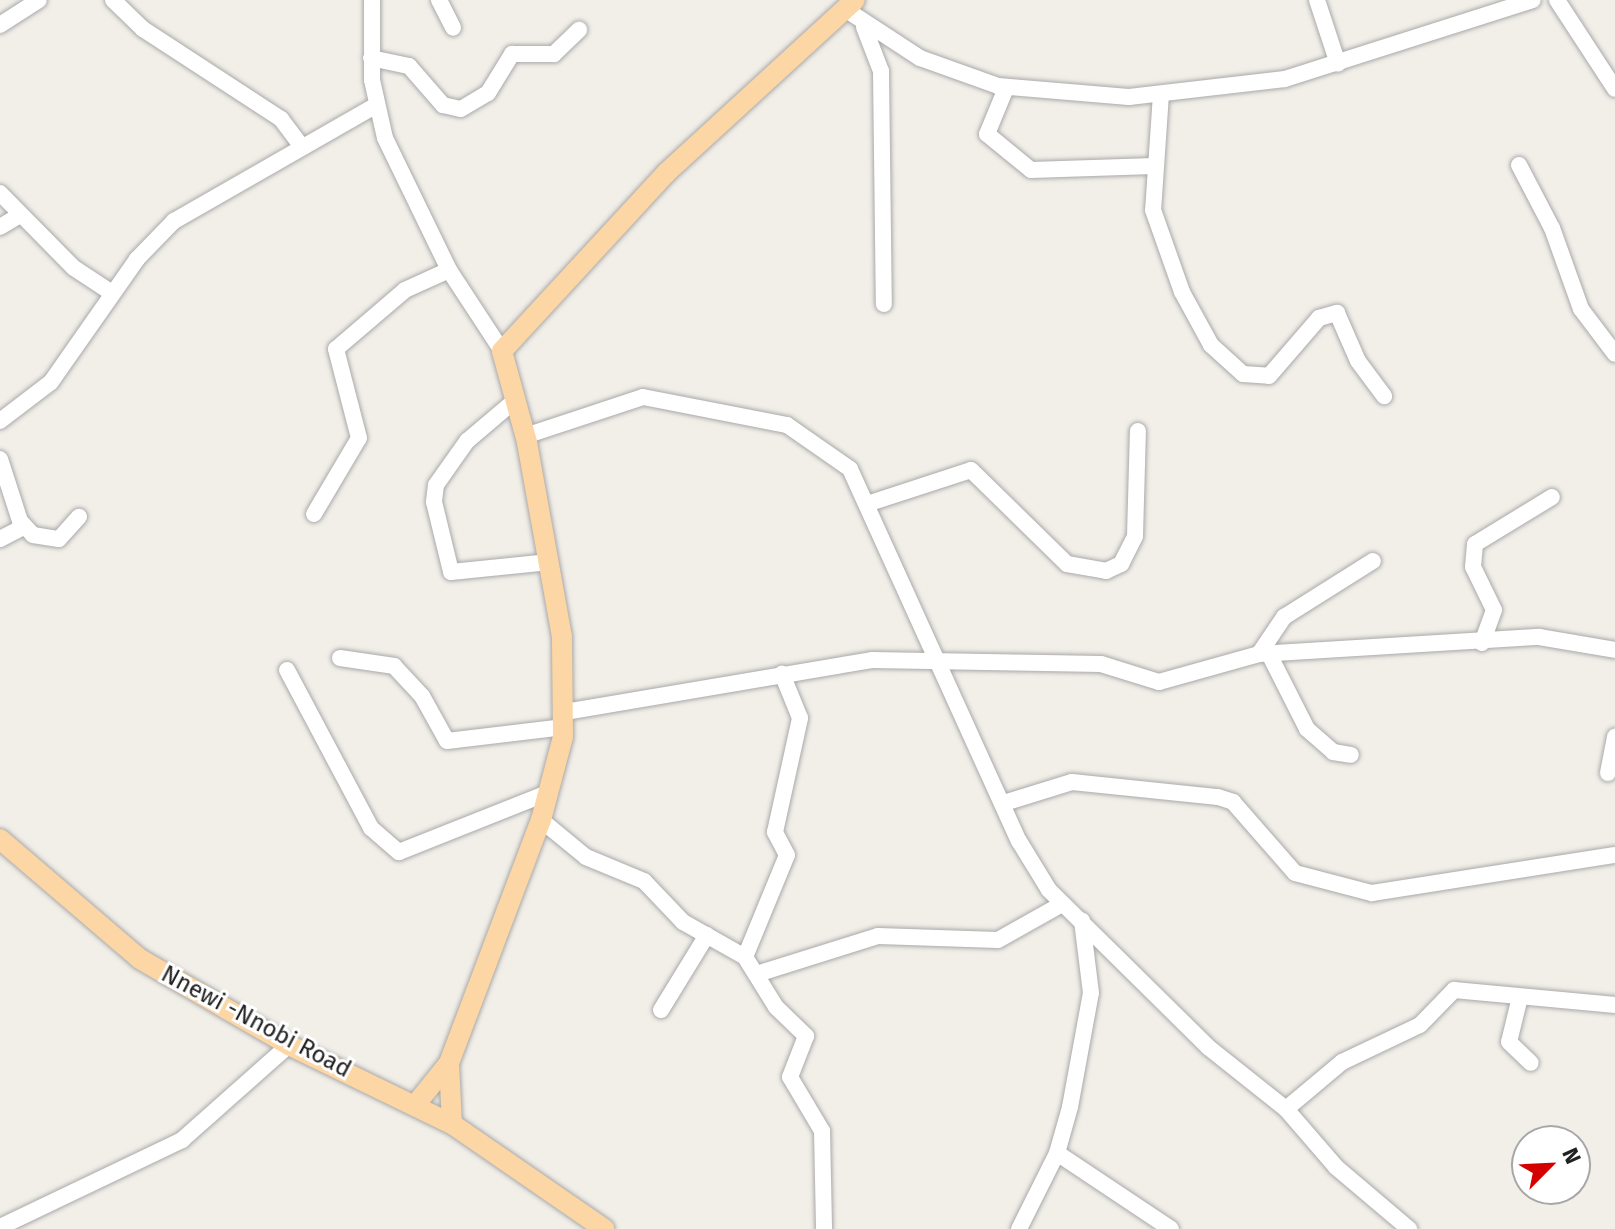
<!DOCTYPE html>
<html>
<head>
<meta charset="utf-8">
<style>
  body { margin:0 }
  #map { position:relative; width:1615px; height:1229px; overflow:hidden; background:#f2efe9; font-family:"Fira Sans",sans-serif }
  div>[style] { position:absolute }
  .roads { filter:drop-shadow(0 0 2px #a9a9a9) drop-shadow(0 0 2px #a9a9a9) }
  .minor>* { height:16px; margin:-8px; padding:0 8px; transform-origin:8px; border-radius:8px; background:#fff }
  .major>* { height:20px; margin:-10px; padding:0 10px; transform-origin:10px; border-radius:10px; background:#fcd6a4 }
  span { translate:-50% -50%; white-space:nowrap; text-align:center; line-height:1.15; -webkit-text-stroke:6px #fff; paint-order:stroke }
  .street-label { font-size:24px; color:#222 }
  .north { position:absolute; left:1511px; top:1125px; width:80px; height:80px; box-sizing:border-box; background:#fff; border:2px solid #a7a7a7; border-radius:50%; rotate:66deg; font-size:22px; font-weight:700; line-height:32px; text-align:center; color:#222 }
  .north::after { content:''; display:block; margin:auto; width:28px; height:36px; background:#d40000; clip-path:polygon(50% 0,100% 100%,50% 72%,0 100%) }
</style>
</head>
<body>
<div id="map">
  <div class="roads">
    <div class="minor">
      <i style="left:113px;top:0;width:42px;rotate:44deg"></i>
      <i style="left:143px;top:29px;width:165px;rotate:33.1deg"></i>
      <i style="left:281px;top:119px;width:30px;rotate:53deg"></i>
      <i style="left:372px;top:0;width:80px;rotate:90deg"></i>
      <i style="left:372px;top:80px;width:59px;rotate:77.4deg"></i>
      <i style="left:385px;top:138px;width:147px;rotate:64.1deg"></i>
      <i style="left:449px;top:270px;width:97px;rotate:56.8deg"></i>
      <i style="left:439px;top:0;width:31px;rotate:63deg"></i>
      <i style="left:1317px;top:0;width:67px;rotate:71.8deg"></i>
      <i style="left:1557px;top:0;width:106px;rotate:56.9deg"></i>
      <i style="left:845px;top:9px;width:90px;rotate:33.2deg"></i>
      <i style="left:920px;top:58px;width:83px;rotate:19.7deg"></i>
      <i style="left:998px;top:86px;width:131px;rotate:4.8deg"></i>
      <i style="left:1129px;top:97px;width:157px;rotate:-6.6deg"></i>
      <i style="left:1285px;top:79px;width:260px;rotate:-17.7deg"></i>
      <i style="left:0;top:25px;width:46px;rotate:-32.7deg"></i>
      <i style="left:864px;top:27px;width:47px;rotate:68.9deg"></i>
      <i style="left:881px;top:71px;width:233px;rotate:89.3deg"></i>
      <i style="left:371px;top:58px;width:39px;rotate:12deg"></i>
      <i style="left:409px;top:66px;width:52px;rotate:48.9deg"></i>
      <i style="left:443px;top:105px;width:18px;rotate:13deg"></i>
      <i style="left:461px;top:109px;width:31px;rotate:-31deg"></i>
      <i style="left:488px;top:93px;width:46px;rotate:-58.4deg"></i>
      <i style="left:512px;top:54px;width:42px"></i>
      <i style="left:554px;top:54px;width:35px;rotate:-44deg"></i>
      <i style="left:1006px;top:88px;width:50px;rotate:112.4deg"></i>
      <i style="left:987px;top:134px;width:57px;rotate:39.3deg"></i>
      <i style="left:1031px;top:170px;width:123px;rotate:-1.9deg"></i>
      <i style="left:1161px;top:94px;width:116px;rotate:93.9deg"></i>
      <i style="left:1153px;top:210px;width:87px;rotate:70.5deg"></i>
      <i style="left:1182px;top:292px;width:60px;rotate:61.3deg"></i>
      <i style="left:1211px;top:345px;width:43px;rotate:42.2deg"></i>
      <i style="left:1243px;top:374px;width:26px;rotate:4deg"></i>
      <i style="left:1269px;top:376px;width:77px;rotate:-49.2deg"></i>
      <i style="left:1319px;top:318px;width:19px;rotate:-16deg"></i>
      <i style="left:1337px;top:313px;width:52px;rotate:66.4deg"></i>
      <i style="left:1358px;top:361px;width:44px;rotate:53.4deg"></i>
      <i style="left:1519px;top:165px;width:71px;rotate:62.4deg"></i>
      <i style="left:1552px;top:228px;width:86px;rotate:70.3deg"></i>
      <i style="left:1581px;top:309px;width:56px;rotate:52.9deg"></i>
      <i style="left:0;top:193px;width:105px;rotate:45.4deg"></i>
      <i style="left:74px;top:268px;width:45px;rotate:33.3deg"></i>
      <i style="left:0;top:227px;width:23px;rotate:-31deg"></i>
      <i style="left:513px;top:402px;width:60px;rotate:139.7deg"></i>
      <i style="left:467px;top:441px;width:54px;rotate:125.2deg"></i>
      <i style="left:436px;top:485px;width:17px;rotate:97deg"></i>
      <i style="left:434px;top:502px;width:72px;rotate:76.3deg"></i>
      <i style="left:451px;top:572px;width:99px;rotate:-5.8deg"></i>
      <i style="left:0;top:421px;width:64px;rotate:-37.4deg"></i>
      <i style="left:51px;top:382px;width:150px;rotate:-55deg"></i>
      <i style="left:137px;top:259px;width:53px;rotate:-45.8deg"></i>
      <i style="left:174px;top:221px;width:232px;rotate:-29.8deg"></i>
      <i style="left:525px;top:436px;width:124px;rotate:-18.3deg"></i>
      <i style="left:643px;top:397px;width:147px;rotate:11deg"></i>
      <i style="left:787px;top:425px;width:77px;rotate:34.9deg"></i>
      <i style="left:850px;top:469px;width:409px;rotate:65.6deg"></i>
      <i style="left:1019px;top:841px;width:57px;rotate:58.5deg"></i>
      <i style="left:1049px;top:890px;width:223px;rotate:44.6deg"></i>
      <i style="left:1208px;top:1047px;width:100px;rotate:38.5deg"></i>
      <i style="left:1286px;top:1109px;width:77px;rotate:49.2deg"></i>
      <i style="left:1336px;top:1167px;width:96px;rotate:40.3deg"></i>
      <i style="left:0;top:459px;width:65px;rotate:72.1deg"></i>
      <i style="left:20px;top:521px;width:19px;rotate:47deg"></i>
      <i style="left:33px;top:535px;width:26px;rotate:9deg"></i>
      <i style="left:59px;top:539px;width:30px;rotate:-48deg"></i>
      <i style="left:870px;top:503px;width:106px;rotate:-18.1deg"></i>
      <i style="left:971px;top:470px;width:134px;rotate:44.4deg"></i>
      <i style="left:1067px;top:564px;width:40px;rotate:10deg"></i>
      <i style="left:1106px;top:571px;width:17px;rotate:-25deg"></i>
      <i style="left:1121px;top:564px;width:31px;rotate:-63deg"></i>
      <i style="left:1135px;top:536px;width:105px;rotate:-88.4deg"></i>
      <i style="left:314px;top:514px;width:88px;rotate:-59.4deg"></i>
      <i style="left:359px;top:438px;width:92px;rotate:-104.5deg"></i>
      <i style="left:336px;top:349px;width:91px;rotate:-40.5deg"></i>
      <i style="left:405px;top:290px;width:48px;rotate:-24.4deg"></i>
      <i style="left:0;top:539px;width:27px;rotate:-27deg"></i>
      <i style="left:1482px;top:643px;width:35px;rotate:-70deg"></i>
      <i style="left:1494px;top:610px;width:48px;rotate:-116deg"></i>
      <i style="left:1473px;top:567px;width:23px;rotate:-85deg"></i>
      <i style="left:1475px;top:544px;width:90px;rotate:-31.4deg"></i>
      <i style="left:1259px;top:654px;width:45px;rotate:-56deg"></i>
      <i style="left:1284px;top:617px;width:105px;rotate:-32.2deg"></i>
      <i style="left:1269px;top:654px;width:84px;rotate:63.1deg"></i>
      <i style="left:1307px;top:729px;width:35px;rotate:41deg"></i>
      <i style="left:1333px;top:752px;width:18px;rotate:9deg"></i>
      <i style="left:340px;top:658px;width:55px;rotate:8.4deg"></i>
      <i style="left:394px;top:666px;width:41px;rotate:47deg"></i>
      <i style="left:422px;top:696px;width:51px;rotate:60.9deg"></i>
      <i style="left:447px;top:741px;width:118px;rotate:-6.8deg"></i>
      <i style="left:287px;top:670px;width:179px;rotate:62deg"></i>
      <i style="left:371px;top:828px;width:37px;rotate:41deg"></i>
      <i style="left:399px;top:852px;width:162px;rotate:-21.7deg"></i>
      <i style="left:565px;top:712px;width:311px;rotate:-9.6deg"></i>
      <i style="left:872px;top:660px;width:229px;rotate:1deg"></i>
      <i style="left:1101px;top:664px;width:61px;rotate:17.2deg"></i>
      <i style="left:1159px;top:682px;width:104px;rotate:-15.6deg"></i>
      <i style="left:1259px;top:654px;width:281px;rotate:-3.5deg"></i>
      <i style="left:1539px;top:637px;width:77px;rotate:9.7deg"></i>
      <i style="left:1608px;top:773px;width:37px;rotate:-79deg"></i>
      <i style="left:1004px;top:803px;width:71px;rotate:-17.2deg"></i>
      <i style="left:1072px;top:782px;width:147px;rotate:5.9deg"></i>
      <i style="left:1218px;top:797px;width:16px;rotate:18deg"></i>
      <i style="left:1233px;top:802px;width:94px;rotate:48.9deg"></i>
      <i style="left:1295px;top:873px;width:80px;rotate:14.6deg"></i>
      <i style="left:1372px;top:893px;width:246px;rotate:-8.9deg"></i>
      <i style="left:541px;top:820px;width:58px;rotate:39.4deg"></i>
      <i style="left:586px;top:857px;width:63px;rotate:22.5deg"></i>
      <i style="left:644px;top:881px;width:57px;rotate:46.4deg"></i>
      <i style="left:683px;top:922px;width:71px;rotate:29.4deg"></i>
      <i style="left:745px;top:957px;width:59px;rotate:58.2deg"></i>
      <i style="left:776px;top:1007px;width:42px;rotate:44deg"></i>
      <i style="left:806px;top:1036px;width:44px;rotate:111.3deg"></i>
      <i style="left:790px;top:1077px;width:63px;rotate:59.3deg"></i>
      <i style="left:822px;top:1131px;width:98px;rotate:88.8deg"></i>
      <i style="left:745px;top:957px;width:110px;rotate:-67.6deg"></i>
      <i style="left:787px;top:855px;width:26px;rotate:-118deg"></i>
      <i style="left:775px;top:832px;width:117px;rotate:-77.6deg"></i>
      <i style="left:800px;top:718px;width:48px;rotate:-112.2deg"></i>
      <i style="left:760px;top:973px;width:124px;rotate:-17.4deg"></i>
      <i style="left:878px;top:936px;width:120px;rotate:1.9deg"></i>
      <i style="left:998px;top:940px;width:73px;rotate:-29.4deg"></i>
      <i style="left:1520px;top:997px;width:46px;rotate:103.7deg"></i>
      <i style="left:1509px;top:1042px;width:30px;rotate:44deg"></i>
      <i style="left:661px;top:1010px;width:88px;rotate:-58.5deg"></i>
      <i style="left:1286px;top:1109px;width:73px;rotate:-40deg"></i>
      <i style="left:1342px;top:1062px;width:86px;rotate:-25.4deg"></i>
      <i style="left:1420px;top:1025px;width:49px;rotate:-45.8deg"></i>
      <i style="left:1454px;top:990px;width:162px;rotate:5.3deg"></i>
      <i style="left:1057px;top:1153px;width:137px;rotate:33.7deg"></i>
      <i style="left:0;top:1227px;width:202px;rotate:-25.5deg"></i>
      <i style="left:182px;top:1140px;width:143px;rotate:-41.6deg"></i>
      <i style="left:1019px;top:1229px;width:85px;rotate:-63.4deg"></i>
      <i style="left:1057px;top:1153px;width:48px;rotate:-74.2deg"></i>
      <i style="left:1070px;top:1107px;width:116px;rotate:-79.6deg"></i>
      <i style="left:1091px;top:993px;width:73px;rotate:-97.1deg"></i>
    </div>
    <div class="major">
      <i style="left:0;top:839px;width:184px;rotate:40.6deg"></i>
      <i style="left:140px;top:959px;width:172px;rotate:30deg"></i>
      <i style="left:289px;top:1045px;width:181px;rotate:25.9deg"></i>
      <i style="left:452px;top:1124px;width:185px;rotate:34.6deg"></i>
      <i style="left:449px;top:1063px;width:61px;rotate:87.2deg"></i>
      <i style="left:416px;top:1104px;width:53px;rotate:-51.2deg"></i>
      <i style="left:449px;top:1063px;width:260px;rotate:-69.3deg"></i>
      <i style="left:541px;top:820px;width:86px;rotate:-75.2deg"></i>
      <i style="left:563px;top:737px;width:100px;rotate:-90.6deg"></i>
      <i style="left:562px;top:637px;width:198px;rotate:-100.2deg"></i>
      <i style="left:527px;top:442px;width:94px;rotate:-105.4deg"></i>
      <i style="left:502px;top:351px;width:242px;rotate:-47.3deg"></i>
      <i style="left:666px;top:173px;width:256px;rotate:-42.5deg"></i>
    </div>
  </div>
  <div class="street-label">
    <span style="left:256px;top:1022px;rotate:28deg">Nnewi -Nnobi Road</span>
  </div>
  <div class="north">N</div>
</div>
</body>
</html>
